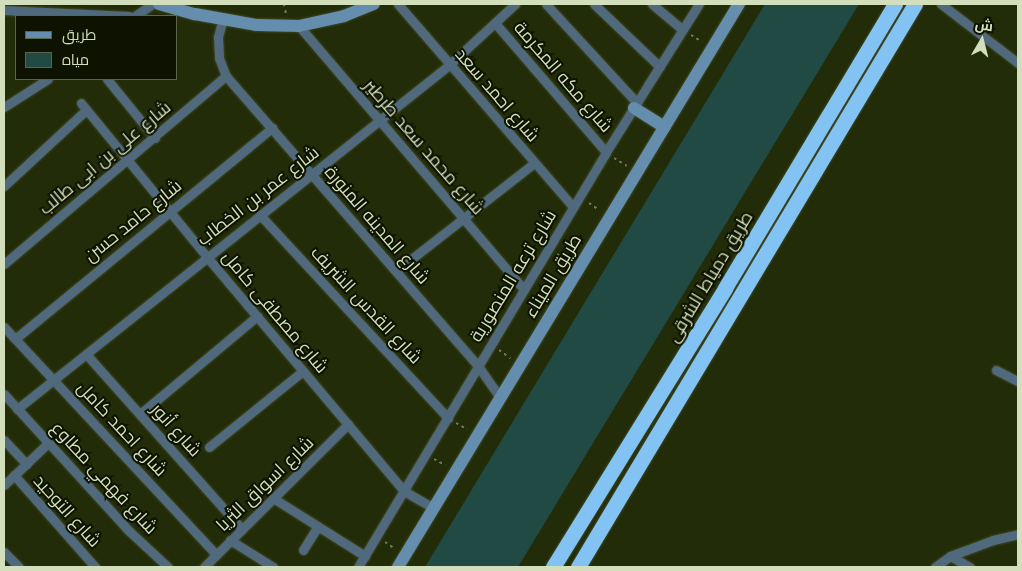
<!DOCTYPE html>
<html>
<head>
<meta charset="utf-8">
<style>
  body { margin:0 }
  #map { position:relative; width:1022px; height:571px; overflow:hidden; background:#232c08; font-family:Quicksand,Cairo,sans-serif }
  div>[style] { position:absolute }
  .water>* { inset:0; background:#214a44 }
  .path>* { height:2px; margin-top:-1px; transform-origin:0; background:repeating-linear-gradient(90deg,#727c58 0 2.5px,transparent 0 6.5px) }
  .roads { filter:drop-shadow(0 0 1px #3f4925) drop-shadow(0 0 1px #3f4925) }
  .street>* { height:9px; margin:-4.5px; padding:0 4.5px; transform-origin:4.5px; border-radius:4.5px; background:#50697c }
  .secondary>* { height:12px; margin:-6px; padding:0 6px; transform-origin:6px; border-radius:6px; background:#658dad }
  .highway>* { height:15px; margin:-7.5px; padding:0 7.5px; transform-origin:7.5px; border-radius:7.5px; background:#83c3f4 }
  span { translate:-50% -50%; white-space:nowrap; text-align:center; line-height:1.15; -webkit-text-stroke:4px #0d1300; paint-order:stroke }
  .street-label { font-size:18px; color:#d3dfbc }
  .frame { position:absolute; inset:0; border:5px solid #d3dfbc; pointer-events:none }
  .legend { position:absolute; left:15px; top:15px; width:162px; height:65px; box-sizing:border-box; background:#0d1300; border:1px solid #5c654b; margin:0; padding:6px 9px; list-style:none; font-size:15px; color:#d3dfbc }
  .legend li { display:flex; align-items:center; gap:10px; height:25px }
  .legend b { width:25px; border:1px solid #5c654b }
  .north { position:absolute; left:957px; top:15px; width:50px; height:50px; -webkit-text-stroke:4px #0d1300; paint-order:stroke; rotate:8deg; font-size:14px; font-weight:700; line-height:20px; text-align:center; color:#d3dfbc }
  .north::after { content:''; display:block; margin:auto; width:18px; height:22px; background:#d3dfbc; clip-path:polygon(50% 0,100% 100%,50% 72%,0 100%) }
</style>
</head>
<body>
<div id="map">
  <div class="water">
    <i style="clip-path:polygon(765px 4px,859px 4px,518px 567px,425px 567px)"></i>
  </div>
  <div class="path">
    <i style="left:284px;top:4px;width:10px;rotate:79deg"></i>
    <i style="left:691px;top:35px;width:13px;rotate:32deg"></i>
    <i style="left:614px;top:158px;width:15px;rotate:32deg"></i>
    <i style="left:589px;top:203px;width:12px;rotate:35deg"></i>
    <i style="left:557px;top:254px;width:13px;rotate:32deg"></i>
    <i style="left:499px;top:350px;width:14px;rotate:36deg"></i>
    <i style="left:456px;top:423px;width:13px;rotate:29deg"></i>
    <i style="left:434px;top:459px;width:13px;rotate:29deg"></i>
    <i style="left:385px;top:542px;width:12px;rotate:35deg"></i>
  </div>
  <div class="roads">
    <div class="street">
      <i style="left:398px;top:4px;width:268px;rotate:49.2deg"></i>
      <i style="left:546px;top:4px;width:134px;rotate:47.4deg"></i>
      <i style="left:594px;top:4px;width:91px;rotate:43.7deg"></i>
      <i style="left:652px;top:4px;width:40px;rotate:40deg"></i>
      <i style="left:941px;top:4px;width:97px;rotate:37.5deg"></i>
      <i style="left:4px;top:10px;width:125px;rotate:2.7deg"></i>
      <i style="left:135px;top:16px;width:21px;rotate:-35deg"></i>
      <i style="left:223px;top:18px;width:20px;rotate:105deg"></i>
      <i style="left:218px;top:37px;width:21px;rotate:87deg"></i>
      <i style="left:219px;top:58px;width:19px;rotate:69deg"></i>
      <i style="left:226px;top:76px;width:384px;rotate:49deg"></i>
      <i style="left:478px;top:366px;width:39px;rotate:55deg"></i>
      <i style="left:495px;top:23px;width:170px;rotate:49.3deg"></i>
      <i style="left:299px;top:26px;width:346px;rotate:49.5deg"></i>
      <i style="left:107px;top:79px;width:76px;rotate:50.9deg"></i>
      <i style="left:81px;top:103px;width:199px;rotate:50.7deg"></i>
      <i style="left:207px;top:257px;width:306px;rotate:49.9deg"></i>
      <i style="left:404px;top:491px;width:34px;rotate:30deg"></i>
      <i style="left:4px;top:107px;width:52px;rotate:-32.5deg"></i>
      <i style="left:4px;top:186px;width:112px;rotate:-42.8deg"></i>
      <i style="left:260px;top:215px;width:277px;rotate:47.2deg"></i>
      <i style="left:4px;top:264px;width:291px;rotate:-40.3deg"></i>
      <i style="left:396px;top:271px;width:175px;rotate:-38deg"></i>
      <i style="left:4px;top:327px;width:311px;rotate:47deg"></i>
      <i style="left:15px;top:339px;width:333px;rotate:-39.4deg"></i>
      <i style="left:86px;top:354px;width:234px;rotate:48.3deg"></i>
      <i style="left:996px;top:370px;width:25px;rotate:27deg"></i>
      <i style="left:4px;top:394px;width:185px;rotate:47.6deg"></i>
      <i style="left:129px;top:531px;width:53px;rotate:42.7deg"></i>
      <i style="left:17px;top:409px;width:552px;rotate:-38.53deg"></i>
      <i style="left:449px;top:65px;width:90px;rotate:-42.7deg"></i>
      <i style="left:140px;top:414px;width:153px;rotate:-39.9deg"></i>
      <i style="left:4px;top:440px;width:33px;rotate:47deg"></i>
      <i style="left:209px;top:447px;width:121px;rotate:-39deg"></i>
      <i style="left:14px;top:475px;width:123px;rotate:48.6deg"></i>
      <i style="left:4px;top:485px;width:62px;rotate:-43.7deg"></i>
      <i style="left:273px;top:498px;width:109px;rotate:32.2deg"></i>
      <i style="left:230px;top:540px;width:51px;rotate:32.1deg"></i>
      <i style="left:303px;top:550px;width:28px;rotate:-58deg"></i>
      <i style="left:4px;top:552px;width:21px;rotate:45deg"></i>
      <i style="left:950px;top:556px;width:23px;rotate:29deg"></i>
      <i style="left:204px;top:567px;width:203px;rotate:-44.8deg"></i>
      <i style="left:358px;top:567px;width:483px;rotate:-59.1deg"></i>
      <i style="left:606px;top:152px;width:175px;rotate:-57.9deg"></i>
      <i style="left:935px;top:567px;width:19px;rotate:-36deg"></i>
      <i style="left:950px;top:556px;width:46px;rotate:-20.4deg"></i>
      <i style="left:993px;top:540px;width:26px;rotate:-13deg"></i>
    </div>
    <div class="secondary">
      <i style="left:159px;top:4px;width:37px;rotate:16deg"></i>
      <i style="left:195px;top:14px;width:63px;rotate:10.1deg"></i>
      <i style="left:257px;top:25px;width:42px;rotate:1.4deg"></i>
      <i style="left:299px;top:26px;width:46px;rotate:-12.5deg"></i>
      <i style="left:344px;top:16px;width:32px;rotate:-22deg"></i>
      <i style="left:634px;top:108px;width:36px;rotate:32deg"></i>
      <i style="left:398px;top:567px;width:658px;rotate:-58.8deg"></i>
    </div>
    <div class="highway">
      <i style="left:553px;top:567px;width:328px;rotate:-58.3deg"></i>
      <i style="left:725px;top:288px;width:331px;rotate:-59.1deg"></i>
      <i style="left:578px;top:567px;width:656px;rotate:-59.1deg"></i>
    </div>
  </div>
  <div class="street-label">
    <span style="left:563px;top:77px;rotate:49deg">شارع مكه المكرمة</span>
    <span style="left:497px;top:95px;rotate:49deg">شارع احمد سعد</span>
    <span style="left:424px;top:147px;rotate:49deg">شارع محمد سعد طرطير</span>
    <span style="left:105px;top:158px;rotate:-40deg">شارع على بن ابى طالب</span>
    <span style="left:258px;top:196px;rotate:-38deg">شارع عمر بن الخطاب</span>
    <span style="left:133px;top:221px;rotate:-39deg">شارع حامد حسن</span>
    <span style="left:377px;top:225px;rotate:49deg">شارع المدينه المنورة</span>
    <span style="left:513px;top:276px;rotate:-59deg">شارع ترعه المنصورية</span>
    <span style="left:553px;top:276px;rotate:-59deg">طريق الميناء</span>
    <span style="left:710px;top:277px;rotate:-59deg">طريق دمياط الشرقى</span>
    <span style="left:366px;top:305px;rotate:47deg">شارع القدس الشريف</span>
    <span style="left:275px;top:312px;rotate:50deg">شارع مصطفى كامل</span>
    <span style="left:122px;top:429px;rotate:47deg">شارع احمد كامل</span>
    <span style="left:176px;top:430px;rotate:48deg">شارع أنور</span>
    <span style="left:104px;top:478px;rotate:47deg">شارع فهمي مطاوع</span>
    <span style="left:265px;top:484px;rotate:-44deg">شارع اسواق الثريا</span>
    <span style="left:67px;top:511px;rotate:48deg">شارع التوحيد</span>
  </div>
  <div class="frame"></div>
  <ul class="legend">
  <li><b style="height:6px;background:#658dad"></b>طريق</li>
  <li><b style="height:14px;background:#214a44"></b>مياه</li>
  </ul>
  <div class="north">ش</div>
</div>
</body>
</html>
